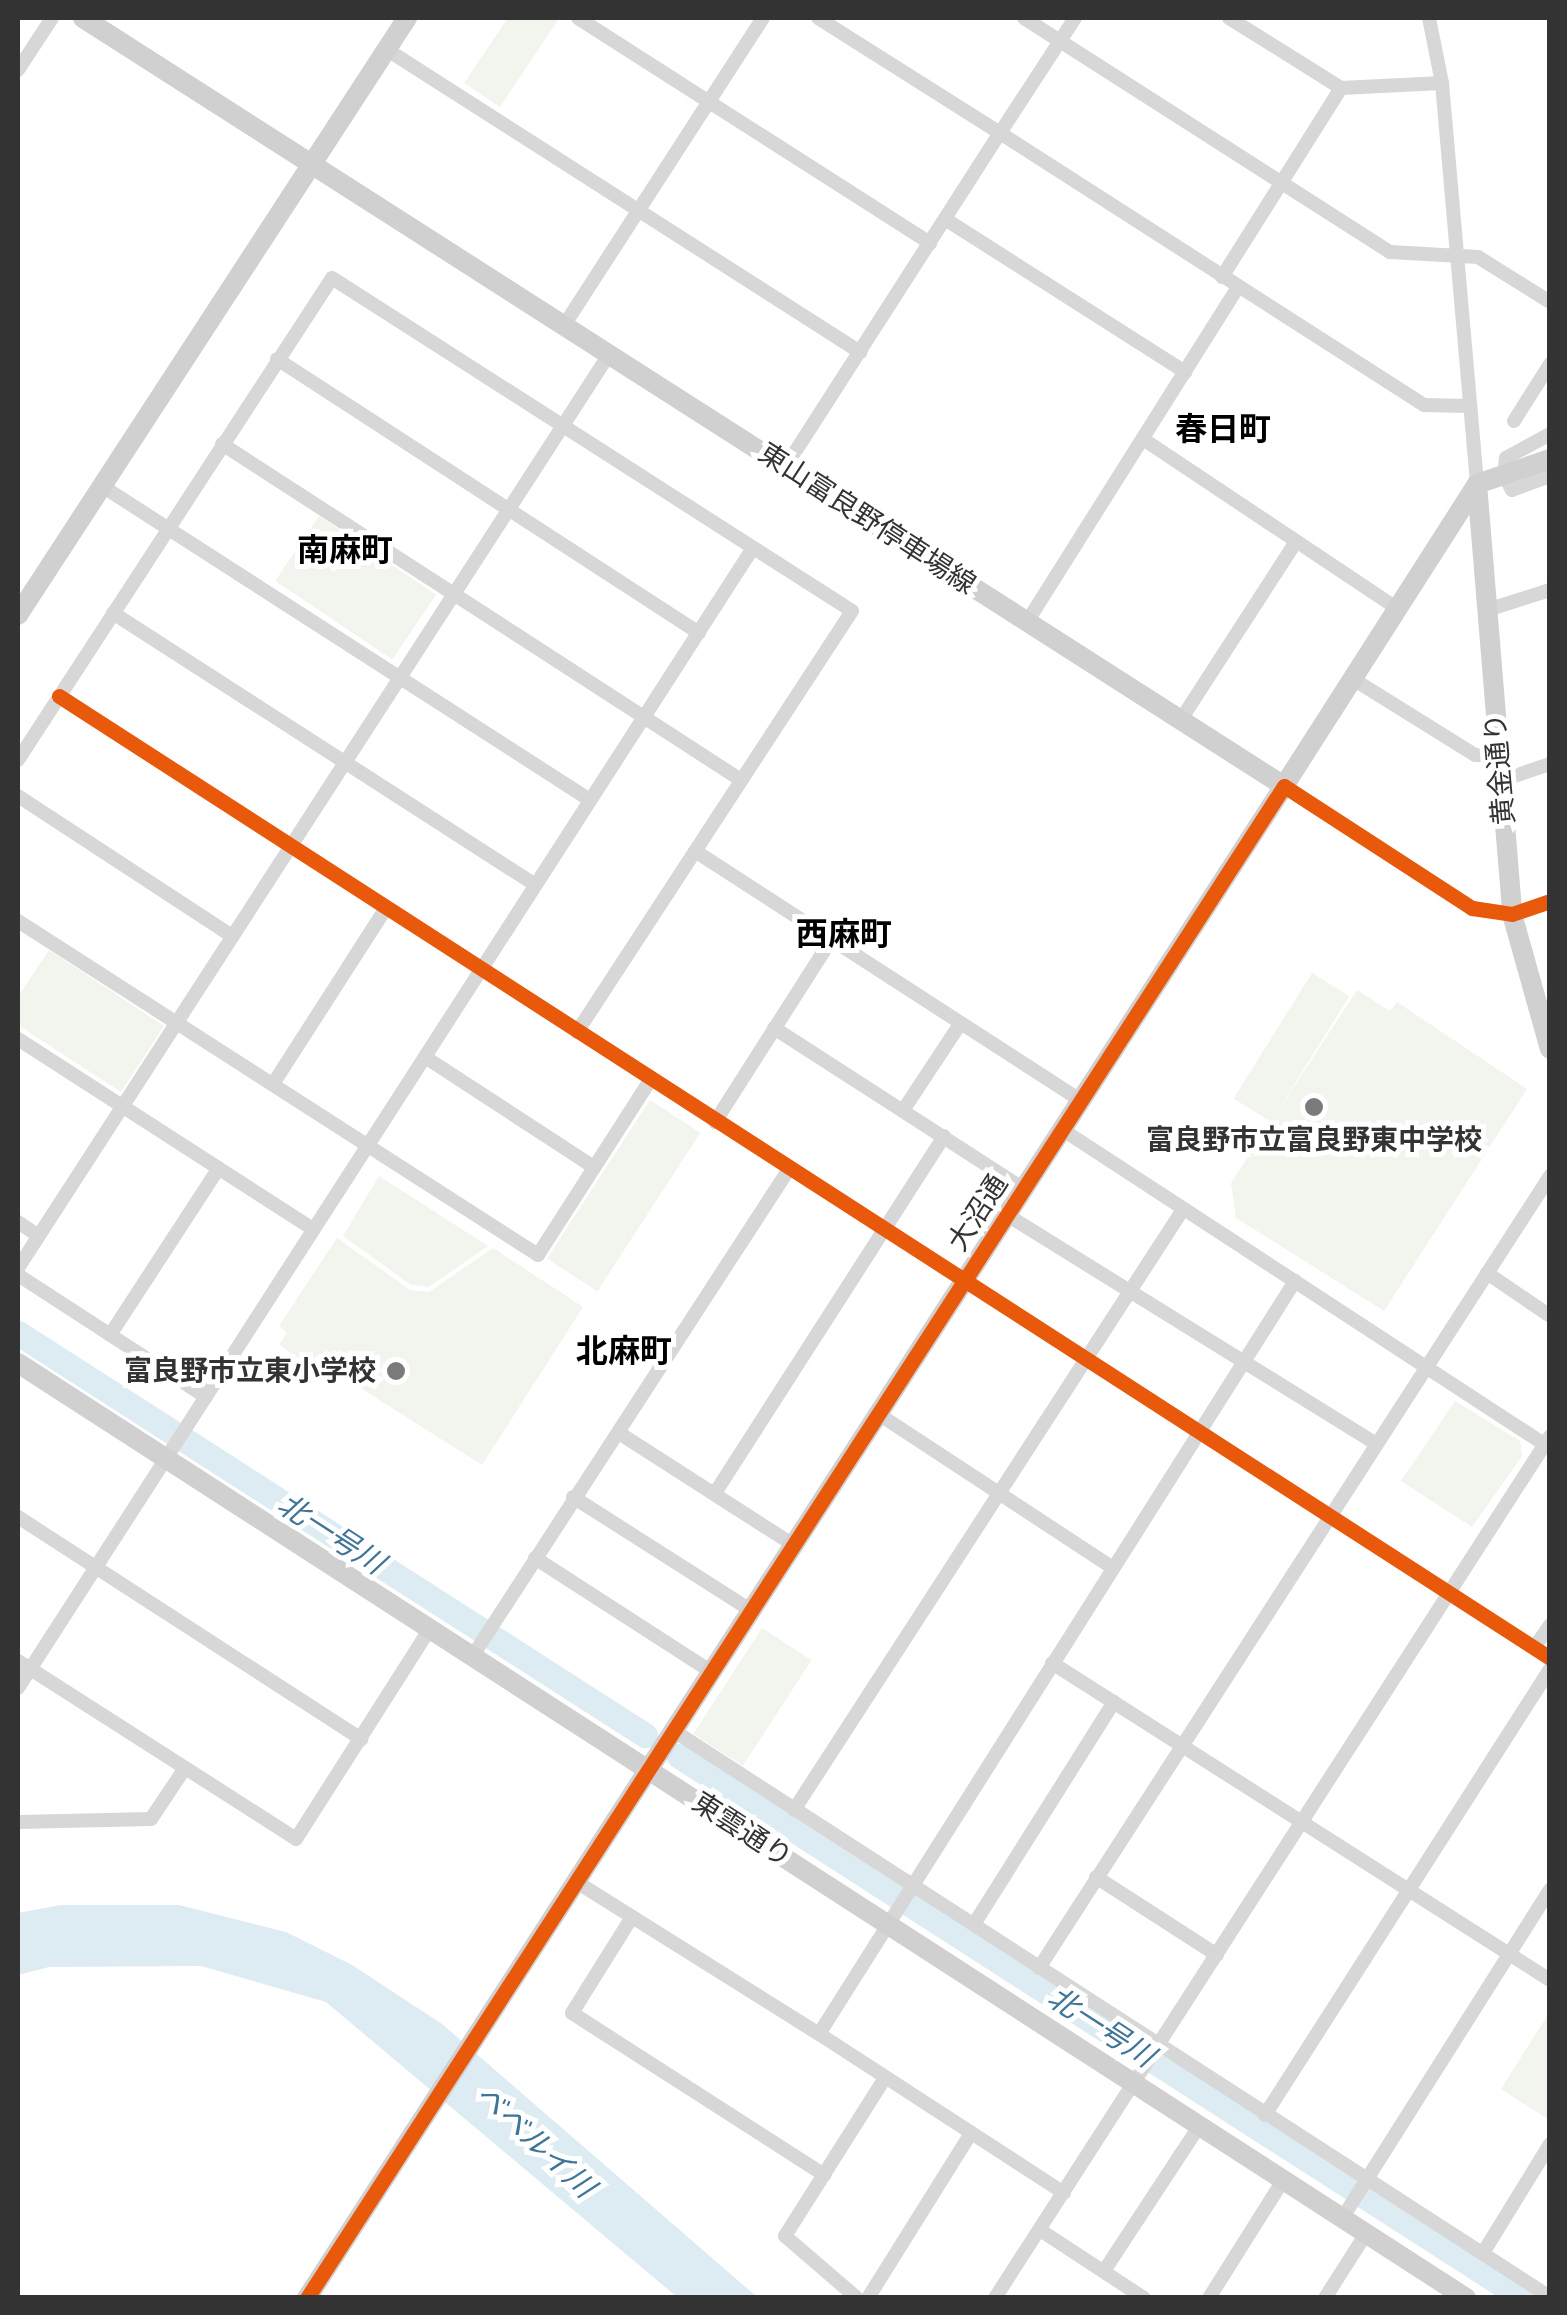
<!DOCTYPE html>
<html>
<head>
<meta charset="utf-8">
<style>
  body { margin:0 }
  #map { position:relative; width:1567px; height:2315px; overflow:hidden; background:#fff; font-family:Jost,"Noto Sans JP",sans-serif }
  div>[style] { position:absolute }
  .green>* { inset:0; background:#f1f5ed; transform-origin:0 0 }
  .water>* { inset:0; background:#ddebf3 }
  .river>* { height:25px; margin:-12.5px; padding:0 12.5px; transform-origin:12.5px; border-radius:12.5px; background:#ddebf3 }
  .street>* { height:14px; margin:-7px; padding:0 7px; transform-origin:7px; border-radius:7px; background:#d7d7d7 }
  .secondary>* { height:20px; margin:-10px; padding:0 10px; transform-origin:10px; border-radius:10px; background:#d0d0d0 }
  .cycleway>* { height:15px; margin:-7.5px; padding:0 7.5px; transform-origin:7.5px; border-radius:7.5px; background:#e8590c }
  .dots>* { width:28px; height:28px; translate:-50% -50%; box-sizing:border-box; border:5px solid #fff; border-radius:50% }
  span { translate:-50% -50%; white-space:nowrap; text-align:center; line-height:1.15; -webkit-text-stroke:10px #fff; paint-order:stroke }
  .street-label { font-size:28px; color:#333 }
  .poi-label { font-size:28px; color:#333; font-weight:700 }
  .right { translate:-100% -50%; text-align:right }
  .water-label { font-size:30px; color:#3f7597; font-style:italic }
  .quarter-label { font-size:32px; color:#000; font-weight:700 }
  .frame { position:absolute; inset:0; border:20px solid #333; pointer-events:none }
</style>
</head>
<body>
<div id="map">
  <div class="green">
    <i style="clip-path:polygon(508px 18px,558px 20px,500px 107px,464px 83px)"></i>
    <i style="left:319px;top:516px;width:141px;height:78px;rotate:34deg"></i>
    <i style="clip-path:polygon(49px 950px,164px 1026px,121px 1092px,18px 1025px,18px 997px)"></i>
    <i style="left:1312px;top:973px;width:44px;height:148px;rotate:32deg"></i>
    <i style="clip-path:polygon(1357px 990px,1390px 1011px,1397px 1002px,1527px 1089px,1384px 1311px,1236px 1218px,1231px 1183px)"></i>
    <i style="left:650px;top:1100px;width:60px;height:189px;rotate:33deg"></i>
    <i style="clip-path:polygon(379px 1176px,488px 1246px,429px 1287px,411px 1285px,343px 1236px)"></i>
    <i style="clip-path:polygon(337px 1238px,410px 1290px,429px 1292px,493px 1248px,583px 1307px,482px 1465px,329px 1368px,324px 1375px,279px 1345px,287px 1333px,279px 1326px)"></i>
    <i style="clip-path:polygon(1455px 1401px,1520px 1441px,1522px 1456px,1472px 1527px,1401px 1481px)"></i>
    <i style="left:762px;top:1628px;width:59px;height:126px;rotate:33deg"></i>
    <i style="clip-path:polygon(1549px 2013px,1549px 2120px,1501px 2089px)"></i>
  </div>
  <div class="water">
    <i style="clip-path:polygon(61px 1905px,179px 1905px,286px 1932px,352px 1965px,442px 2024px,757px 2297px,677px 2297px,326px 2002px,201px 1966px,49px 1967px,18px 1975px,18px 1913px)"></i>
  </div>
  <div class="river">
    <i style="left:18px;top:1333px;width:745px;rotate:32.67deg"></i>
    <i style="left:679px;top:1756px;width:1003px;rotate:32.71deg"></i>
  </div>
  <div class="street">
    <i style="left:578px;top:18px;width:418px;rotate:32.6deg"></i>
    <i style="left:1024px;top:18px;width:434px;rotate:32.6deg"></i>
    <i style="left:1390px;top:252px;width:88px;rotate:3.3deg"></i>
    <i style="left:1478px;top:257px;width:85px;rotate:32deg"></i>
    <i style="left:1075px;top:18px;width:137px;rotate:123.1deg"></i>
    <i style="left:1000px;top:133px;width:504px;rotate:32.68deg"></i>
    <i style="left:1424px;top:405px;width:45px;rotate:1.3deg"></i>
    <i style="left:1229px;top:18px;width:132px;rotate:32deg"></i>
    <i style="left:1341px;top:88px;width:101px;rotate:-2.8deg"></i>
    <i style="left:1429px;top:18px;width:66px;rotate:78.7deg"></i>
    <i style="left:1442px;top:83px;width:403px;rotate:85deg"></i>
    <i style="left:386px;top:49px;width:563px;rotate:32.59deg"></i>
    <i style="left:18px;top:70px;width:62px;rotate:-56.8deg"></i>
    <i style="left:945px;top:219px;width:285px;rotate:32.5deg"></i>
    <i style="left:1222px;top:277px;width:223px;rotate:-57.8deg"></i>
    <i style="left:565px;top:324px;width:364px;rotate:-57.1deg"></i>
    <i style="left:277px;top:359px;width:503px;rotate:33deg"></i>
    <i style="left:1514px;top:421px;width:67px;rotate:-57.7deg"></i>
    <i style="left:1550px;top:434px;width:50px;rotate:151.4deg"></i>
    <i style="left:1506px;top:458px;width:17px;rotate:97deg"></i>
    <i style="left:1504px;top:475px;width:17px;rotate:62deg"></i>
    <i style="left:1512px;top:490px;width:40px;rotate:-20.2deg"></i>
    <i style="left:1143px;top:439px;width:306px;rotate:33.7deg"></i>
    <i style="left:222px;top:444px;width:618px;rotate:32.92deg"></i>
    <i style="left:786px;top:466px;width:396px;rotate:-57.3deg"></i>
    <i style="left:1000px;top:133px;width:215px;rotate:-147.7deg"></i>
    <i style="left:102px;top:486px;width:580px;rotate:32.76deg"></i>
    <i style="left:1487px;top:610px;width:66px;rotate:-17.6deg"></i>
    <i style="left:113px;top:613px;width:501px;rotate:32.77deg"></i>
    <i style="left:1027px;top:622px;width:396px;rotate:-57.8deg"></i>
    <i style="left:1353px;top:679px;width:144px;rotate:31.9deg"></i>
    <i style="left:1475px;top:755px;width:25px;rotate:2deg"></i>
    <i style="left:59px;top:696px;width:1774px;rotate:32.83deg"></i>
    <i style="left:1180px;top:721px;width:213px;rotate:-57.1deg"></i>
    <i style="left:18px;top:760px;width:575px;rotate:-56.92deg"></i>
    <i style="left:332px;top:278px;width:617px;rotate:32.63deg"></i>
    <i style="left:852px;top:611px;width:503px;rotate:123.15deg"></i>
    <i style="left:1502px;top:780px;width:51px;rotate:-18.4deg"></i>
    <i style="left:1284px;top:786px;width:224px;rotate:33deg"></i>
    <i style="left:1472px;top:908px;width:40px;rotate:8.5deg"></i>
    <i style="left:1512px;top:914px;width:40px;rotate:-18.9deg"></i>
    <i style="left:18px;top:796px;width:256px;rotate:33.2deg"></i>
    <i style="left:695px;top:851px;width:461px;rotate:32.9deg"></i>
    <i style="left:18px;top:921px;width:618px;rotate:32.71deg"></i>
    <i style="left:538px;top:1255px;width:209px;rotate:-57.3deg"></i>
    <i style="left:774px;top:1028px;width:297px;rotate:32.8deg"></i>
    <i style="left:18px;top:1039px;width:351px;rotate:32.8deg"></i>
    <i style="left:425px;top:1057px;width:202px;rotate:33.1deg"></i>
    <i style="left:273px;top:1084px;width:209px;rotate:-57.3deg"></i>
    <i style="left:904px;top:1109px;width:102px;rotate:-56.6deg"></i>
    <i style="left:715px;top:1122px;width:218px;rotate:-57.5deg"></i>
    <i style="left:1063px;top:1130px;width:574px;rotate:33.14deg"></i>
    <i style="left:1007px;top:1215px;width:433px;rotate:31.8deg"></i>
    <i style="left:18px;top:1222px;width:25px;rotate:34deg"></i>
    <i style="left:18px;top:1268px;width:1090px;rotate:-57.1deg"></i>
    <i style="left:1487px;top:1273px;width:76px;rotate:34.3deg"></i>
    <i style="left:18px;top:1275px;width:224px;rotate:33deg"></i>
    <i style="left:110px;top:1335px;width:199px;rotate:-56.9deg"></i>
    <i style="left:880px;top:1415px;width:279px;rotate:33.3deg"></i>
    <i style="left:619px;top:1433px;width:209px;rotate:32.7deg"></i>
    <i style="left:715px;top:1493px;width:424px;rotate:-57.3deg"></i>
    <i style="left:573px;top:1497px;width:212px;rotate:32.5deg"></i>
    <i style="left:18px;top:1517px;width:409px;rotate:32.9deg"></i>
    <i style="left:535px;top:1558px;width:211px;rotate:32.8deg"></i>
    <i style="left:1534px;top:1648px;width:28px;rotate:-55deg"></i>
    <i style="left:472px;top:1657px;width:582px;rotate:-56.99deg"></i>
    <i style="left:18px;top:1661px;width:330px;rotate:32.6deg"></i>
    <i style="left:296px;top:1839px;width:248px;rotate:-57.5deg"></i>
    <i style="left:1052px;top:1663px;width:590px;rotate:32.48deg"></i>
    <i style="left:18px;top:1688px;width:1356px;rotate:-57.19deg"></i>
    <i style="left:674px;top:1731px;width:1043px;rotate:32.87deg"></i>
    <i style="left:794px;top:1810px;width:714px;rotate:-57.07deg"></i>
    <i style="left:18px;top:1822px;width:133px;rotate:-1.3deg"></i>
    <i style="left:151px;top:1819px;width:61px;rotate:-56.3deg"></i>
    <i style="left:1096px;top:1877px;width:144px;rotate:32.8deg"></i>
    <i style="left:575px;top:1881px;width:288px;rotate:32.1deg"></i>
    <i style="left:632px;top:1917px;width:113px;rotate:122deg"></i>
    <i style="left:572px;top:2013px;width:300px;rotate:32.7deg"></i>
    <i style="left:976px;top:1921px;width:259px;rotate:-57.8deg"></i>
    <i style="left:1039px;top:1968px;width:943px;rotate:-57.17deg"></i>
    <i style="left:1265px;top:2115px;width:529px;rotate:-57.42deg"></i>
    <i style="left:1064px;top:2193px;width:292px;rotate:-147deg"></i>
    <i style="left:819px;top:2034px;width:891px;rotate:-57.7deg"></i>
    <i style="left:1343px;top:2217px;width:387px;rotate:-57.7deg"></i>
    <i style="left:1040px;top:2230px;width:124px;rotate:33.2deg"></i>
    <i style="left:1483px;top:2253px;width:128px;rotate:-58.4deg"></i>
    <i style="left:1104px;top:2271px;width:175px;rotate:-56.7deg"></i>
    <i style="left:857px;top:2298px;width:95px;rotate:-139.3deg"></i>
    <i style="left:785px;top:2236px;width:187px;rotate:-57.7deg"></i>
    <i style="left:868px;top:2298px;width:195px;rotate:-58deg"></i>
    <i style="left:995px;top:2298px;width:1025px;rotate:-57.22deg"></i>
    <i style="left:1209px;top:2298px;width:141px;rotate:-57.8deg"></i>
    <i style="left:1325px;top:2298px;width:78px;rotate:-57.5deg"></i>
  </div>
  <div class="secondary">
    <i style="left:83px;top:18px;width:1426px;rotate:32.6deg"></i>
    <i style="left:1284px;top:786px;width:358px;rotate:-57.4deg"></i>
    <i style="left:1477px;top:484px;width:77px;rotate:-18.9deg"></i>
    <i style="left:1477px;top:484px;width:431px;rotate:85.3deg"></i>
    <i style="left:1512px;top:914px;width:140px;rotate:74.3deg"></i>
    <i style="left:18px;top:615px;width:713px;rotate:-56.91deg"></i>
    <i style="left:18px;top:1363px;width:1724px;rotate:32.85deg"></i>
    <i style="left:307px;top:2298px;width:1800px;rotate:-57.13deg"></i>
  </div>
  <div class="cycleway">
    <i style="left:59px;top:696px;width:1774px;rotate:32.83deg"></i>
    <i style="left:307px;top:2298px;width:1800px;rotate:-57.13deg"></i>
    <i style="left:1284px;top:786px;width:224px;rotate:33deg"></i>
    <i style="left:1472px;top:908px;width:40px;rotate:8.5deg"></i>
    <i style="left:1512px;top:914px;width:40px;rotate:-18.9deg"></i>
  </div>
  <div class="dots">
    <i style="left:1314px;top:1107px;background:#7a7a7a"></i>
    <i style="left:396px;top:1371px;background:#7a7a7a"></i>
  </div>
  <div class="street-label">
    <span style="left:867px;top:519px;rotate:33deg">東山富良野停車場線</span>
    <span style="left:1500px;top:769px;rotate:-95deg">黄金通り</span>
    <span style="left:978px;top:1213px;rotate:-57deg">大沼通</span>
    <span style="left:742px;top:1830px;rotate:33deg">東雲通り</span>
  </div>
  <div class="poi-label">
    <span style="left:1314px;top:1140px">富良野市立富良野東中学校</span>
    <span class="right" style="left:376px;top:1371px">富良野市立東小学校</span>
  </div>
  <div class="water-label">
    <span style="left:331px;top:1534px;rotate:33deg">北一号川</span>
    <span style="left:1101px;top:2027px;rotate:33deg">北一号川</span>
    <span style="left:535px;top:2141px;rotate:43deg">ベベルイ川</span>
  </div>
  <div class="quarter-label">
    <span style="left:1223px;top:429px">春日町</span>
    <span style="left:345px;top:550px">南麻町</span>
    <span style="left:844px;top:934px">西麻町</span>
    <span style="left:624px;top:1351px">北麻町</span>
  </div>
  <div class="frame"></div>
</div>
</body>
</html>
